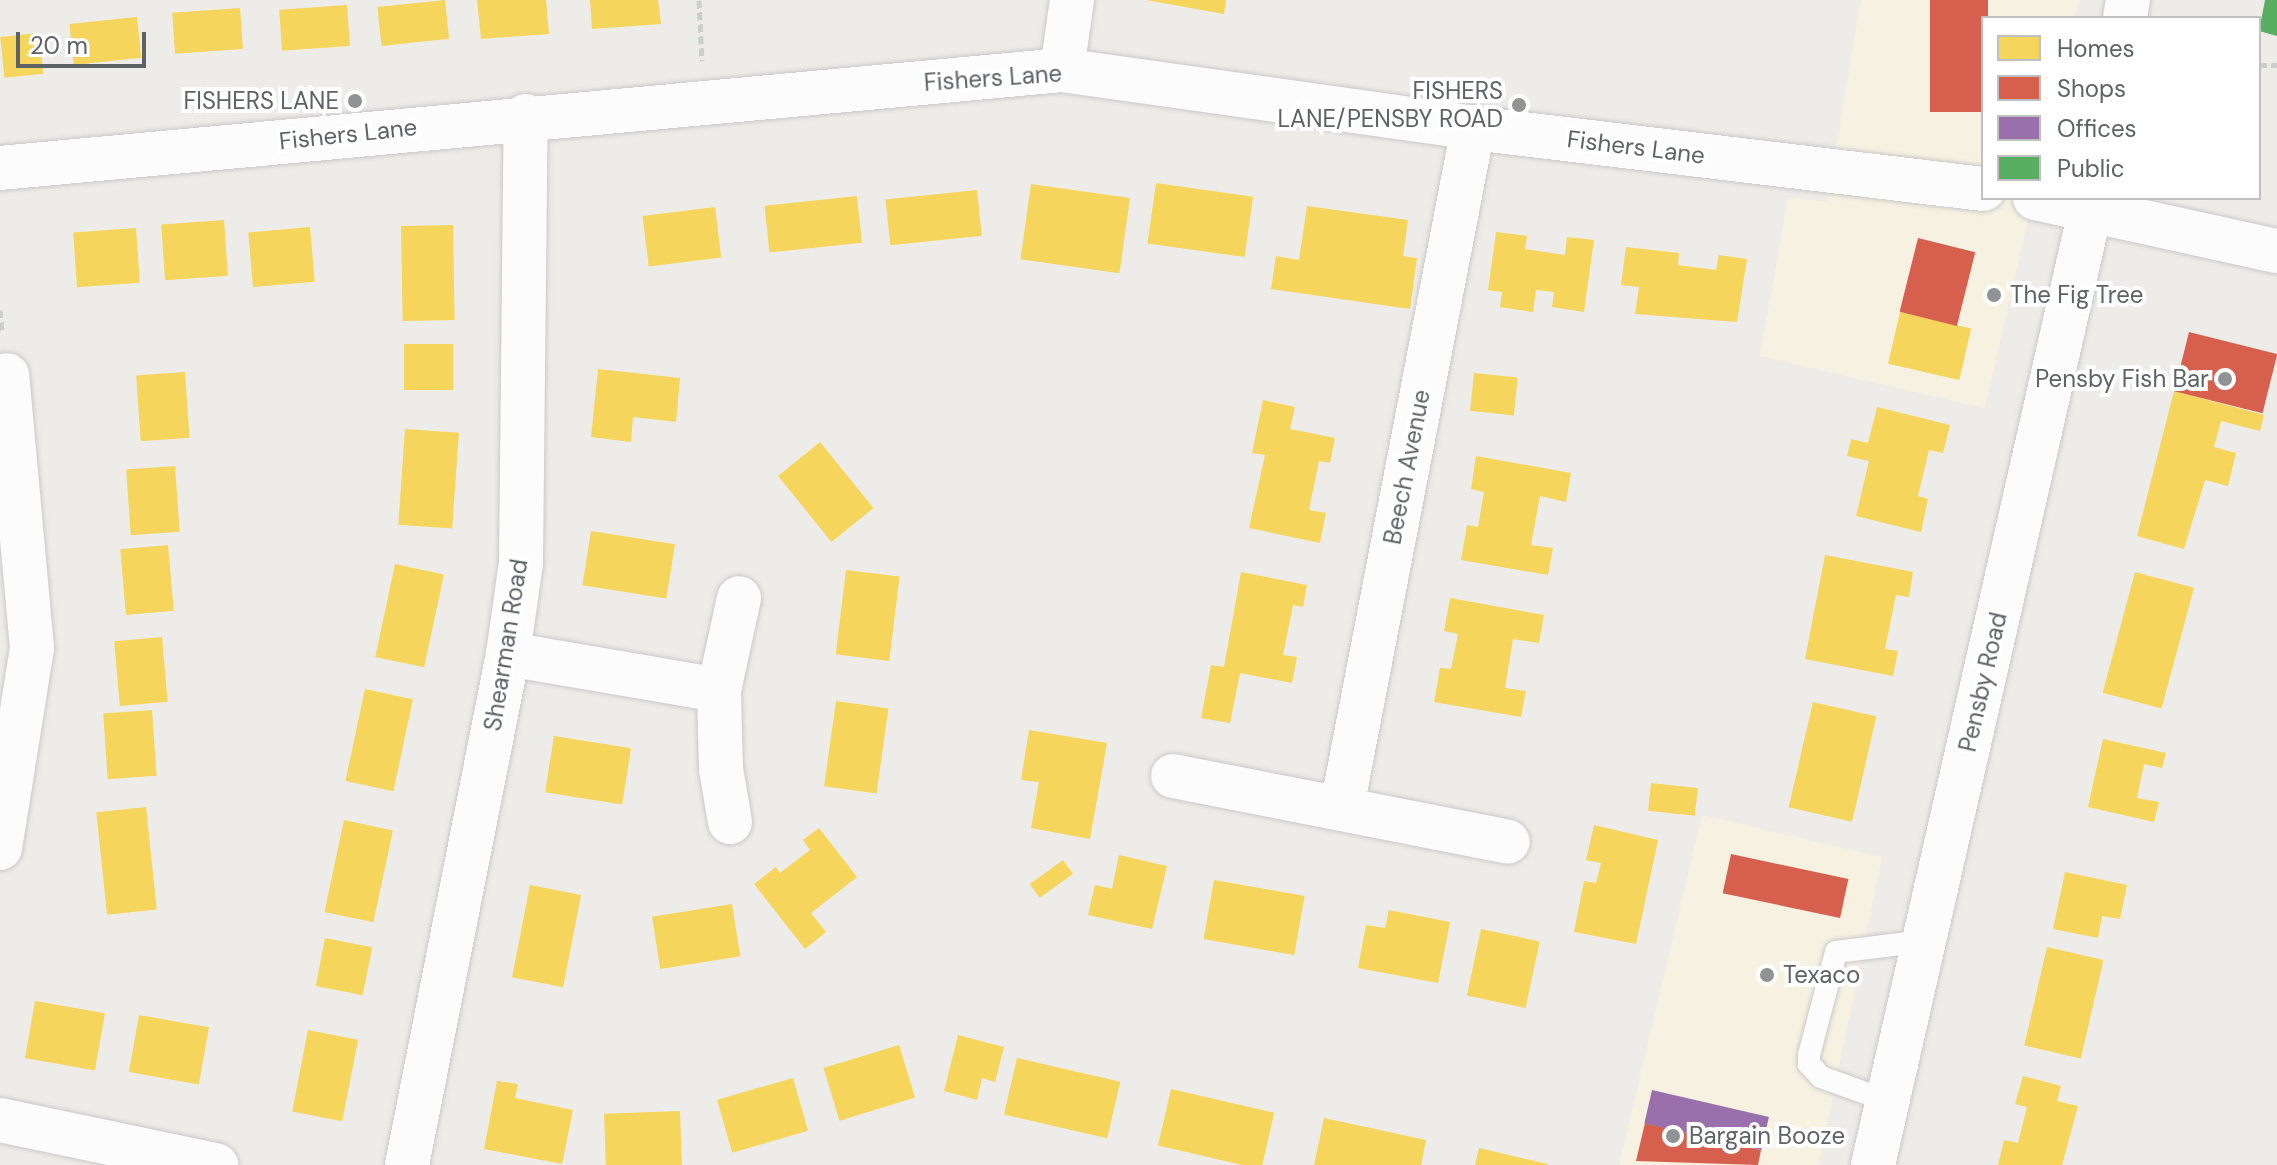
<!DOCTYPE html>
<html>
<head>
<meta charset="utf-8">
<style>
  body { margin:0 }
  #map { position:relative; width:2277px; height:1165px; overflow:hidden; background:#eeece8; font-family:"DM Sans",sans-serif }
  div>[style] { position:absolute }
  .commercial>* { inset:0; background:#f7f1e1 }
  .homes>* { inset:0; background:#f6d55c; transform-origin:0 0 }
  .shops>* { inset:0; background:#d6604d; transform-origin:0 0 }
  .offices>* { inset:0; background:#9970ab; transform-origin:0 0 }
  .public>* { inset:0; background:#5aae61 }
  .path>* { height:5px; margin-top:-2.5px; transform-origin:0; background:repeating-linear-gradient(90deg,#cacfcb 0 8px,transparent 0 12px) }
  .roads { filter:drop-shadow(0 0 2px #c9c9c9) drop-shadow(0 0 2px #c9c9c9) }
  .lane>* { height:22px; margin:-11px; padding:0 11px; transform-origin:11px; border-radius:11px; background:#fcfcfc }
  .street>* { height:44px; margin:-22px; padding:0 22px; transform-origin:22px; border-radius:22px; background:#fcfcfc }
  .secondary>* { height:44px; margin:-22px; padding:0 22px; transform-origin:22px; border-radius:22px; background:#fcfcfc }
  .dots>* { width:22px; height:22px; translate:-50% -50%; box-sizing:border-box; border:4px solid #fff; border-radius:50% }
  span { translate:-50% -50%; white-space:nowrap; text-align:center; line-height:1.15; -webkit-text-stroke:8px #fff; paint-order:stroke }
  .street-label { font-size:24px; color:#5d6267 }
  .poi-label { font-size:24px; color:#5d6267 }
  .right { translate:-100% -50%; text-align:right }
  .left { translate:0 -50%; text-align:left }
  .legend { position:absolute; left:1981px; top:16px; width:280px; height:184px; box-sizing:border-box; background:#fff; border:2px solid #bec0c2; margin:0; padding:10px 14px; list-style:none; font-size:24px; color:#5d6267 }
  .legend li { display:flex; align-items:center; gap:16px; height:40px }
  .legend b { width:40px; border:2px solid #bec0c2 }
  .scale { position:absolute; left:16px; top:32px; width:130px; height:36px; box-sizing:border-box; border:4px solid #5d6267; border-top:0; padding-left:10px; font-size:24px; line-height:28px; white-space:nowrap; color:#5d6267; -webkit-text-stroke:6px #fff; paint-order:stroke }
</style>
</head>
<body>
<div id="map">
  <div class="commercial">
    <i style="clip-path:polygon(1861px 0,2079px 0,2075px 18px,1983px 18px,1983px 198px,2033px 198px,1985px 408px,1760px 356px,1788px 197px,1827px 202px)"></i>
    <i style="clip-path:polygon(1702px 815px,1882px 857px,1819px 1165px,1619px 1165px)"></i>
  </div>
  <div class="homes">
    <i style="left:445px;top:0;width:39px;height:68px;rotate:84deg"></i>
    <i style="clip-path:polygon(477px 0,546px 0,549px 34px,481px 39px)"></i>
    <i style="clip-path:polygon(590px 0,658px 0,661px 24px,592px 29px)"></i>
    <i style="clip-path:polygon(1146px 0,1226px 0,1224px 14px)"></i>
    <i style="left:347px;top:5px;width:41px;height:68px;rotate:86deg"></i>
    <i style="left:240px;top:8px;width:41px;height:68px;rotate:86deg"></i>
    <i style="left:137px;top:17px;width:41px;height:68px;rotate:84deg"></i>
    <i style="left:39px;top:33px;width:41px;height:39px;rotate:84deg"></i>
    <i style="left:1156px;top:183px;width:98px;height:61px;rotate:8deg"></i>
    <i style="left:1031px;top:184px;width:100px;height:76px;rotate:8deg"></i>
    <i style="left:977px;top:190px;width:46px;height:92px;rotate:84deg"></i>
    <i style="left:857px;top:196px;width:47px;height:93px;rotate:84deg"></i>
    <i style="clip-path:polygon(1307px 206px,1408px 220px,1403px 256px,1417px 258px,1410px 309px,1271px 289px,1276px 256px,1299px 260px)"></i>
    <i style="left:715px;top:207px;width:51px;height:73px;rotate:83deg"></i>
    <i style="left:224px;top:220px;width:56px;height:63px;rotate:86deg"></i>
    <i style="left:453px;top:225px;width:95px;height:52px;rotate:89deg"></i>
    <i style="left:310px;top:227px;width:55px;height:62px;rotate:85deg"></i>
    <i style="left:136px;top:228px;width:55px;height:63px;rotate:86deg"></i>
    <i style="clip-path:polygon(1496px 232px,1527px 236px,1525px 249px,1565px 255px,1567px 237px,1594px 240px,1584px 312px,1552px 307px,1554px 292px,1536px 290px,1533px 312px,1500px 307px,1502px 292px,1488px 290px)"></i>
    <i style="clip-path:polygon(1626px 247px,1679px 253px,1678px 265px,1716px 270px,1719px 255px,1747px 259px,1737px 322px,1635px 314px,1639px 287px,1621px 285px)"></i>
    <i style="left:1900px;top:312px;width:73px;height:53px;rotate:13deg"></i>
    <i style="left:404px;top:344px;width:49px;height:46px"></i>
    <i style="clip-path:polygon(598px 369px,680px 378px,676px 422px,633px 417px,631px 442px,591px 437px)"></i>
    <i style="left:185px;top:372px;width:66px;height:49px;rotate:86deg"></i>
    <i style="left:1474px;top:373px;width:44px;height:38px;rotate:6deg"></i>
    <i style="clip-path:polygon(2174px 391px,2264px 415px,2260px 431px,2221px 421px,2214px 447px,2236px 453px,2228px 486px,2205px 480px,2184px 549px,2137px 536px)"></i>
    <i style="clip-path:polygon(1263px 400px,1295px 407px,1290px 429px,1335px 438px,1330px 463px,1319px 461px,1309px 510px,1326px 513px,1320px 543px,1249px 528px,1265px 455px,1252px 453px)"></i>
    <i style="clip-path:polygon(1877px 407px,1950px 425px,1943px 453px,1929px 450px,1918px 496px,1928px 499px,1921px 532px,1856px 516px,1869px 461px,1847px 456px,1851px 439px,1868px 443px)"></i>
    <i style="left:405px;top:429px;width:54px;height:96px;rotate:4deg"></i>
    <i style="left:820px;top:442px;width:85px;height:54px;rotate:51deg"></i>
    <i style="clip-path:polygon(1476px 456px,1571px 473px,1566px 502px,1540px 496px,1531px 545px,1553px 548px,1548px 575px,1461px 560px,1467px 525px,1478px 527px,1484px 492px,1471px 489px)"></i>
    <i style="left:175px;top:466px;width:66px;height:49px;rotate:86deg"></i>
    <i style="left:591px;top:531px;width:85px;height:55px;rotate:9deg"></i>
    <i style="left:168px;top:545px;width:66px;height:48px;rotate:85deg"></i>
    <i style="clip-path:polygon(1825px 555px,1913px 572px,1909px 597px,1896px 595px,1885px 649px,1898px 651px,1893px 676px,1805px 659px)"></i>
    <i style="left:395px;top:564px;width:50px;height:95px;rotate:12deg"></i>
    <i style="left:846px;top:570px;width:54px;height:85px;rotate:7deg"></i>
    <i style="clip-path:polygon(1241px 572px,1307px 585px,1303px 607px,1293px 605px,1283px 655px,1297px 657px,1292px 683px,1240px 673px,1230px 723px,1201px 718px,1211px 665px,1224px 667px)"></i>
    <i style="left:2135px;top:572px;width:61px;height:125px;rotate:15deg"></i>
    <i style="clip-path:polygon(1450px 598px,1544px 615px,1539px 643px,1513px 639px,1505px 688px,1526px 691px,1521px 717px,1434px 702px,1440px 668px,1451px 669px,1458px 634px,1444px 631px)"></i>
    <i style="left:162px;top:637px;width:65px;height:48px;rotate:85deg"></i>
    <i style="left:365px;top:689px;width:49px;height:94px;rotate:12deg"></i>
    <i style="left:836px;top:701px;width:53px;height:86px;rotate:8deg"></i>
    <i style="left:1813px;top:702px;width:65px;height:108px;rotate:13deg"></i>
    <i style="left:152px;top:710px;width:66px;height:49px;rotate:86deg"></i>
    <i style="clip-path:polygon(1029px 730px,1107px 743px,1090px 839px,1031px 828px,1039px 782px,1021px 780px)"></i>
    <i style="left:554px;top:736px;width:78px;height:57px;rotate:9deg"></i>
    <i style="clip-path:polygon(2103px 739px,2166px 753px,2162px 768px,2144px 764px,2137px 798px,2159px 802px,2154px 822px,2088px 807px)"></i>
    <i style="left:1651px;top:783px;width:47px;height:28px;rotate:6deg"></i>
    <i style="left:146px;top:807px;width:103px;height:50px;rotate:84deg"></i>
    <i style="left:344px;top:820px;width:50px;height:94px;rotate:12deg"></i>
    <i style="clip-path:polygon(1594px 825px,1658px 840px,1636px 944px,1574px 932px,1584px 881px,1596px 883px,1601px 863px,1586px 860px)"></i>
    <i style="clip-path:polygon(819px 828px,857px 877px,811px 913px,826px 932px,805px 949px,754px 884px,776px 867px,780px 873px,810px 850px,803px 840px)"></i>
    <i style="clip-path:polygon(1119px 855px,1167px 866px,1152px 929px,1088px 915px,1095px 885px,1112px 889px)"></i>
    <i style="left:1063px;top:860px;width:17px;height:41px;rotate:54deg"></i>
    <i style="clip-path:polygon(2065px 872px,2127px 885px,2120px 919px,2102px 916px,2098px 938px,2053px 929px)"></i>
    <i style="left:1214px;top:880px;width:92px;height:60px;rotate:10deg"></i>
    <i style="left:530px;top:885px;width:52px;height:94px;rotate:11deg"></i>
    <i style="left:732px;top:904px;width:53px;height:81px;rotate:81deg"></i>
    <i style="clip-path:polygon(1389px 910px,1450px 922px,1438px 983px,1358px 968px,1366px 925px,1385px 928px)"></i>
    <i style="left:1481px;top:929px;width:60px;height:68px;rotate:12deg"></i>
    <i style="left:325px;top:938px;width:48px;height:49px;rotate:11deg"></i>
    <i style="left:2047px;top:947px;width:58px;height:101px;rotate:13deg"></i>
    <i style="left:35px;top:1001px;width:71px;height:58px;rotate:10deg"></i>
    <i style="left:139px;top:1015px;width:71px;height:58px;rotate:10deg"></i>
    <i style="left:308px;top:1030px;width:51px;height:83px;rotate:11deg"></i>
    <i style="clip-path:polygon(958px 1035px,1004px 1047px,995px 1082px,982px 1078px,977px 1100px,944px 1091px)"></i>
    <i style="left:899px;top:1045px;width:55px;height:79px;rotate:73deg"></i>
    <i style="left:1017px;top:1058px;width:106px;height:58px;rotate:13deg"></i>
    <i style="clip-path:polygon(2023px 1076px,2061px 1086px,2057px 1101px,2078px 1106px,2062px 1165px,1998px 1165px,2004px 1140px,2018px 1143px,2027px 1107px,2015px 1104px)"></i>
    <i style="left:793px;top:1078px;width:55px;height:79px;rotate:74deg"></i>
    <i style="clip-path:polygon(497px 1081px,518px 1084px,515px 1098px,573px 1110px,562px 1164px,484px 1149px)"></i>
    <i style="left:1171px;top:1089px;width:106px;height:58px;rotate:13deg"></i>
    <i style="left:680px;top:1111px;width:54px;height:76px;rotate:88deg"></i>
    <i style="clip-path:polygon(1324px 1118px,1426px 1140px,1421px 1165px,1314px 1165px)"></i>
    <i style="clip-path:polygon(1479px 1148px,1548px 1164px,1548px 1165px,1475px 1165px)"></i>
  </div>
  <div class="shops">
    <i style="left:1930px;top:0;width:58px;height:112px"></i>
    <i style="left:1918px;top:238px;width:59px;height:76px;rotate:14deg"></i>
    <i style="left:2189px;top:332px;width:91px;height:61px;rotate:14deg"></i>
    <i style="left:1731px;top:854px;width:120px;height:40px;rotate:12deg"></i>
    <i style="clip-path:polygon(1645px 1123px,1761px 1150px,1758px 1165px,1636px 1161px)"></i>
  </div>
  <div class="offices">
    <i style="left:1652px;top:1090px;width:120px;height:34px;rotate:13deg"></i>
  </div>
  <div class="public">
    <i style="clip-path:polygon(2265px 0,2277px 0,2277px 36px,2259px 31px)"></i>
  </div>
  <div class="path">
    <i style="left:699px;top:0;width:61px;rotate:87.2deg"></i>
    <i style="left:2259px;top:65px;width:18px"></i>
    <i style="left:0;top:310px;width:23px;rotate:85deg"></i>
  </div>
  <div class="roads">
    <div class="lane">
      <i style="left:1888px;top:1101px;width:71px;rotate:-160.3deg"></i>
      <i style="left:1821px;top:1077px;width:18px;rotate:-133deg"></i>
      <i style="left:1809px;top:1064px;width:9px;rotate:-90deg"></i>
      <i style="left:1809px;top:1055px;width:106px;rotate:-75.3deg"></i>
      <i style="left:1836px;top:952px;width:89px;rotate:-7.1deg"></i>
    </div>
    <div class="street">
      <i style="left:1062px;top:70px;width:71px;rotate:-81.9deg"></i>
      <i style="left:0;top:168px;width:1067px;rotate:-5.27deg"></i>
      <i style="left:1062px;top:70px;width:415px;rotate:8deg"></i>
      <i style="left:1473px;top:128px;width:514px;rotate:6.82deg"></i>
      <i style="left:2035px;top:198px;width:248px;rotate:12.4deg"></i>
      <i style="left:508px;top:654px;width:214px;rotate:9.7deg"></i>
      <i style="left:1173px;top:776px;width:341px;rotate:11.1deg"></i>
      <i style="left:1342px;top:807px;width:692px;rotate:-79.08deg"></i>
      <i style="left:730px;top:822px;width:54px;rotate:-99.6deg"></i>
      <i style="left:721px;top:769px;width:79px;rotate:-91.5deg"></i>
      <i style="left:719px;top:690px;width:94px;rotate:-77.7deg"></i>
      <i style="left:0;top:848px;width:203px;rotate:-80.9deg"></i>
      <i style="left:32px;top:648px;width:274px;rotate:-95.2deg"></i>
      <i style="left:0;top:1120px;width:221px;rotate:11.8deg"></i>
      <i style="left:407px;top:1165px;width:521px;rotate:-78.82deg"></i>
      <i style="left:508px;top:654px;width:92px;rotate:-81.9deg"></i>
      <i style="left:521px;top:563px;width:447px;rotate:-89.4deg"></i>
    </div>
    <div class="secondary">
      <i style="left:2125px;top:18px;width:18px;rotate:-81deg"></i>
      <i style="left:1873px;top:1165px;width:992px;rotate:-77.18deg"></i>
    </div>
  </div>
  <div class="dots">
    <i style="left:355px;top:101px;background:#909294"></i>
    <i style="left:1519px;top:105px;background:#909294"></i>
    <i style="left:1994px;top:295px;background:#909294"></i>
    <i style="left:2225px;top:379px;background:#909294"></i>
    <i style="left:1767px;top:975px;background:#909294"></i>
    <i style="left:1673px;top:1136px;background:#909294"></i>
  </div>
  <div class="street-label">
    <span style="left:993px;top:78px;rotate:-4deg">Fishers Lane</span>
    <span style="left:348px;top:134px;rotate:-6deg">Fishers Lane</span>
    <span style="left:1636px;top:147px;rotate:7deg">Fishers Lane</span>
    <span style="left:1407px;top:467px;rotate:-79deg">Beech Avenue</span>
    <span style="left:506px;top:645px;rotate:-81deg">Shearman Road</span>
    <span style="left:1983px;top:682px;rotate:-77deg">Pensby Road</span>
  </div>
  <div class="poi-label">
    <span class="right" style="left:1503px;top:105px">FISHERS<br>LANE/PENSBY ROAD</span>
    <span class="right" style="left:339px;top:101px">FISHERS LANE</span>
    <span class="left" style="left:2010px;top:295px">The Fig Tree</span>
    <span class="right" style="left:2209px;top:379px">Pensby Fish Bar</span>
    <span class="left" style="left:1783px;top:975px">Texaco</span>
    <span class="left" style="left:1689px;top:1136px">Bargain Booze</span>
  </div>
  <ul class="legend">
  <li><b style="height:22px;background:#f6d55c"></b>Homes</li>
  <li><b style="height:22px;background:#d6604d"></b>Shops</li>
  <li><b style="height:22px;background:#9970ab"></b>Offices</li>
  <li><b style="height:22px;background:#5aae61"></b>Public</li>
  </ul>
  <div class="scale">20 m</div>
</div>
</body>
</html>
